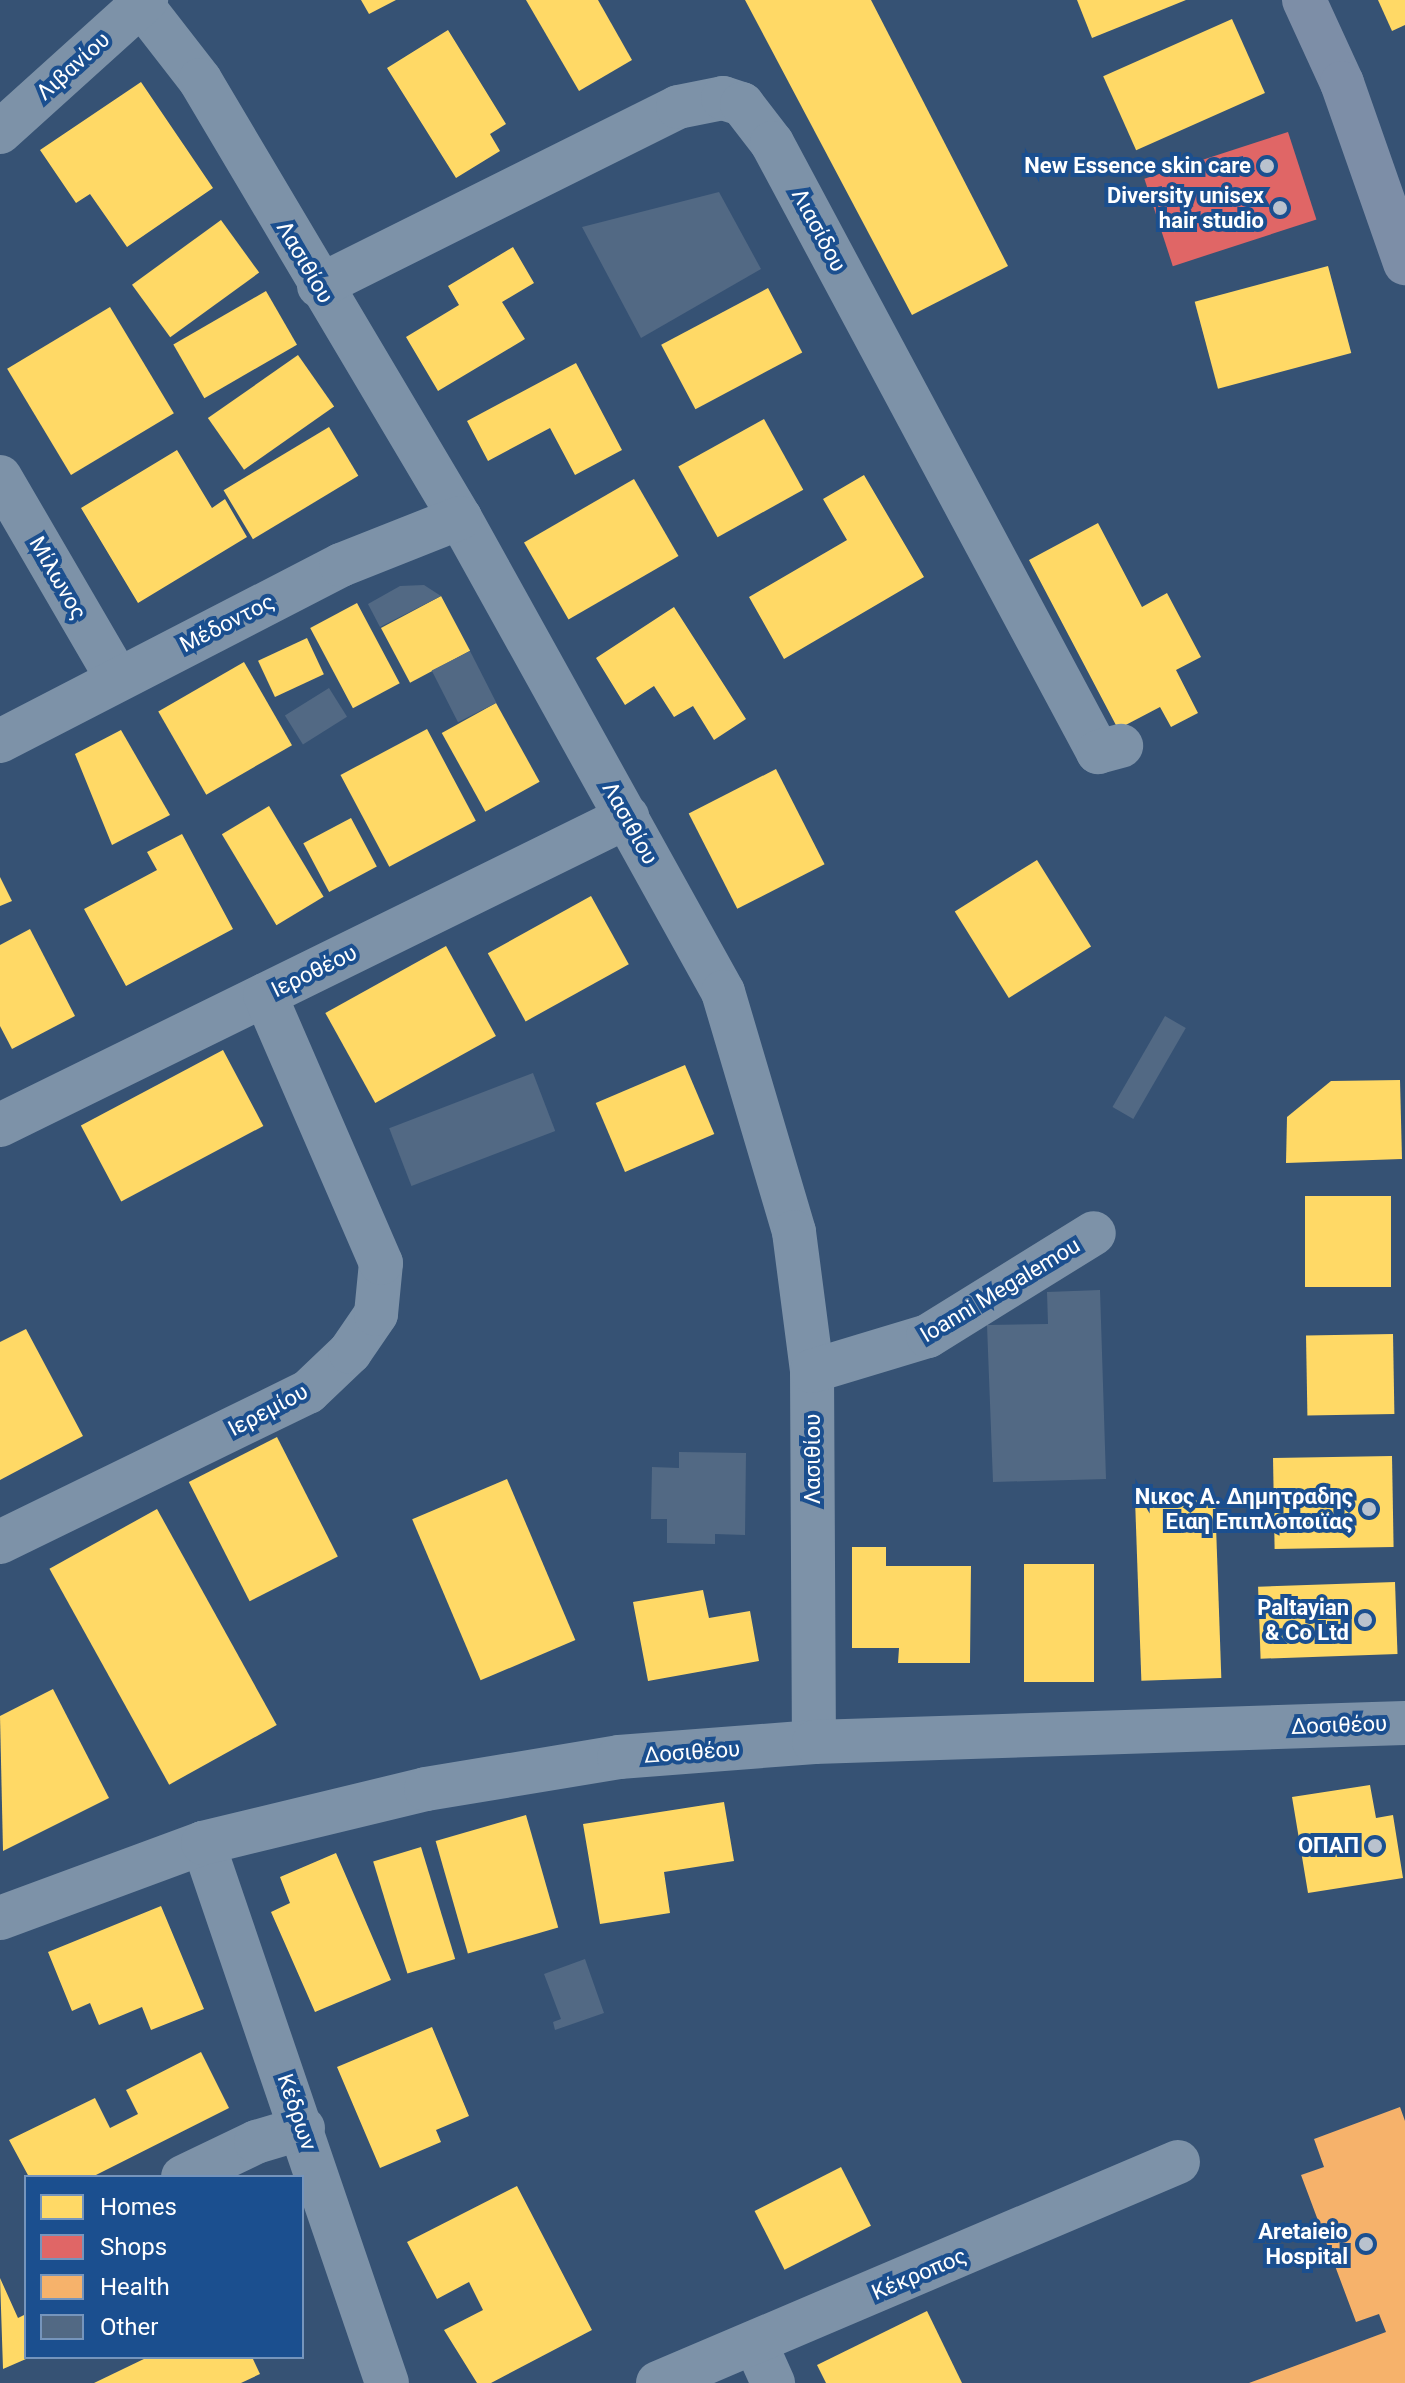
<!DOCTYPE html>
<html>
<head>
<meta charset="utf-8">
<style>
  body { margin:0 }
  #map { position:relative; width:1405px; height:2383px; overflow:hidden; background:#365274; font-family:Roboto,sans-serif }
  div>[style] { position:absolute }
  .homes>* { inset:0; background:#ffd966; transform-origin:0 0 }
  .shops>* { inset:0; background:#e06666; transform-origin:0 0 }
  .health>* { inset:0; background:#f6b26b }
  .building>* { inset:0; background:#526984; transform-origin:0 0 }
  .minor>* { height:44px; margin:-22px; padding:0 22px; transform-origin:22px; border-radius:22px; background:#7d92a8 }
  .major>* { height:44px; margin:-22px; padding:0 22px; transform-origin:22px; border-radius:22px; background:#7d8ea7 }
  .dots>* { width:22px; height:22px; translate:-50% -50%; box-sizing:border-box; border:4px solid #1b4f8f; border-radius:50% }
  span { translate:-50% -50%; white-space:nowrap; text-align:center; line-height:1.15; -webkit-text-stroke:8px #1b4f8f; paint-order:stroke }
  .street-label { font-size:22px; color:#fff }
  .poi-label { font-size:22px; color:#fff; font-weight:700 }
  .right { translate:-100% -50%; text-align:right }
  .legend { position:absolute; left:24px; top:2175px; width:280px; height:184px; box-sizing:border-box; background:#1b4f8f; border:2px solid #7695bc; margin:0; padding:10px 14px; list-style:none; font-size:24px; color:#fff }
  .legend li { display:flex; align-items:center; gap:16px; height:40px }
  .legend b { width:40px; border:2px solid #7695bc }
</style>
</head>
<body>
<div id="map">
  <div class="homes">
    <i style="clip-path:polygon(361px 0,396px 0,369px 14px)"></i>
    <i style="clip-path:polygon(526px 0,598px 0,632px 60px,579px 91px)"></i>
    <i style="clip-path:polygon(745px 0,871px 0,1008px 266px,912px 315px)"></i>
    <i style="clip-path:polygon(1077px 0,1186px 0,1092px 38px)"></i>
    <i style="clip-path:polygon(1378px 0,1405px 0,1405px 25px,1392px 31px)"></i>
    <i style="left:1232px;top:19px;width:81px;height:141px;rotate:66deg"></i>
    <i style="clip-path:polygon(448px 30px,506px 124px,490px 134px,500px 151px,456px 178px,387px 68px)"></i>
    <i style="clip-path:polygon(141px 82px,213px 188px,127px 247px,90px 194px,76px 203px,40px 150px)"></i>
    <i style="left:221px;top:220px;width:65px;height:110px;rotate:54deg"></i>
    <i style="clip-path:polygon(513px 247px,534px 283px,502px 302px,525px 339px,438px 391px,406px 337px,459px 305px,448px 286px)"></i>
    <i style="left:1328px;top:266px;width:90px;height:138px;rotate:75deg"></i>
    <i style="left:768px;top:288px;width:73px;height:121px;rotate:62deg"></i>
    <i style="left:266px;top:291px;width:62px;height:107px;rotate:60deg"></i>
    <i style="left:110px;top:307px;width:124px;height:120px;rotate:59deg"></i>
    <i style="left:298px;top:355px;width:63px;height:110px;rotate:55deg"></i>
    <i style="clip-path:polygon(576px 363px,622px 450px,575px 475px,550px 428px,488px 461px,467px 421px)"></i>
    <i style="left:764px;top:419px;width:81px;height:98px;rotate:61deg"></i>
    <i style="left:329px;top:427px;width:57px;height:123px;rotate:59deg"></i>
    <i style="clip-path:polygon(177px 450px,212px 508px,225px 499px,247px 537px,138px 603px,81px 508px)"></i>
    <i style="clip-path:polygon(864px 475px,924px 577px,784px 659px,749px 597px,847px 540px,823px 499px)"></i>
    <i style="left:634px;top:479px;width:89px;height:127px;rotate:60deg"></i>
    <i style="clip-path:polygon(1098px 523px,1142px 607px,1167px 593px,1201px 657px,1176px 670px,1198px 713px,1171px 727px,1160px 707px,1118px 729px,1029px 560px)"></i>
    <i style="left:441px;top:596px;width:62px;height:68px;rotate:62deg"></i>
    <i style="left:357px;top:603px;width:91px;height:53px;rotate:62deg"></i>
    <i style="clip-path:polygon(674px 607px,746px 719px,714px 740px,693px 706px,674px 717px,654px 686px,625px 705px,596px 658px)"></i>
    <i style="left:307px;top:638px;width:40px;height:54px;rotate:65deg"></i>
    <i style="left:244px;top:662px;width:96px;height:99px;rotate:60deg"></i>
    <i style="left:496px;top:703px;width:90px;height:62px;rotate:61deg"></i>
    <i style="left:427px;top:729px;width:104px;height:98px;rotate:62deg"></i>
    <i style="clip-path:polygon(121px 730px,170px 815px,112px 845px,75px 754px)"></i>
    <i style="left:776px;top:769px;width:107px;height:98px;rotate:63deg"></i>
    <i style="left:269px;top:806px;width:106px;height:55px;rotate:59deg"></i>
    <i style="left:351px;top:818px;width:55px;height:54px;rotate:62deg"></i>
    <i style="clip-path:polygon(182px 834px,233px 929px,126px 986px,84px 909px,157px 870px,147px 852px)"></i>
    <i style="left:1037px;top:860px;width:102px;height:97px;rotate:58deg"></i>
    <i style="clip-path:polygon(0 877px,12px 901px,0 906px)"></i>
    <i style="left:591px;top:896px;width:78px;height:118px;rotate:61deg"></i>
    <i style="clip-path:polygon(30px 929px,75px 1016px,12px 1049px,0 1026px,0 945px)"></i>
    <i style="left:446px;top:946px;width:103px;height:138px;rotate:61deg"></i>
    <i style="left:223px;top:1050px;width:86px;height:161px;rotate:62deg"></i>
    <i style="left:685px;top:1065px;width:75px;height:97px;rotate:67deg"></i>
    <i style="clip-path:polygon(1400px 1080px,1402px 1159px,1286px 1163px,1287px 1117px,1331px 1081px)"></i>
    <i style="left:1305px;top:1196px;width:86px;height:91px"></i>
    <i style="clip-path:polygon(26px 1329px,83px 1436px,0 1480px,0 1342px)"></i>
    <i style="left:1393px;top:1334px;width:80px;height:87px;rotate:89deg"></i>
    <i style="left:277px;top:1437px;width:134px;height:99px;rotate:63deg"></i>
    <i style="left:1392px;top:1456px;width:91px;height:119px;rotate:89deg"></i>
    <i style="left:507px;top:1479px;width:175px;height:103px;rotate:67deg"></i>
    <i style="left:1215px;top:1497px;width:181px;height:80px;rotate:88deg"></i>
    <i style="left:157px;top:1509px;width:247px;height:123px;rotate:61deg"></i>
    <i style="clip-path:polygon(852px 1547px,886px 1547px,886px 1566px,971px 1566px,970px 1663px,898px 1663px,899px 1648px,852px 1648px)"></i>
    <i style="left:1094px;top:1564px;width:118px;height:70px;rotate:90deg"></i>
    <i style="left:1395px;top:1582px;width:72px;height:137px;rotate:88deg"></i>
    <i style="clip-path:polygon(703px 1590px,709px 1618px,750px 1611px,759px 1661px,648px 1681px,633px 1602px)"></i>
    <i style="clip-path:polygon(53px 1689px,109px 1798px,3px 1851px,0 1716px)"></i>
    <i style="clip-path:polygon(1370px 1785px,1376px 1818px,1393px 1815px,1403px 1878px,1308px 1893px,1292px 1797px)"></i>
    <i style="clip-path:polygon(724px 1802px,734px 1861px,664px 1872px,670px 1913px,600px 1924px,583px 1824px)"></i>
    <i style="left:526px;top:1815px;width:117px;height:94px;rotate:74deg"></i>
    <i style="left:421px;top:1847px;width:117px;height:50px;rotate:73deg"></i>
    <i style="clip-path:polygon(336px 1853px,391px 1980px,315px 2012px,271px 1912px,290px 1903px,280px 1877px)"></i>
    <i style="clip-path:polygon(161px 1906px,204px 2009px,151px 2030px,142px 2007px,99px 2025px,90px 2003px,72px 2011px,48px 1952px)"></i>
    <i style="clip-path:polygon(432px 2027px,469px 2116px,436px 2130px,441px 2142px,380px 2168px,337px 2067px)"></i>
    <i style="clip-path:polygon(201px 2052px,229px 2108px,92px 2177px,29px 2177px,9px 2140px,95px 2098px,110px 2128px,138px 2114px,126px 2090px)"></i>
    <i style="left:841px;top:2167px;width:66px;height:97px;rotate:63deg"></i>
    <i style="clip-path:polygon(517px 2186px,592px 2330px,491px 2383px,477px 2383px,444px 2330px,483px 2310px,469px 2282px,437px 2299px,407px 2242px)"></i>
    <i style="clip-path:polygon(0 2278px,18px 2318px,26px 2314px,26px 2359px,3px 2369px)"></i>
    <i style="clip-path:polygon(927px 2311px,962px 2383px,826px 2383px,817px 2365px)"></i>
    <i style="clip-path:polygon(148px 2357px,252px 2357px,260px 2374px,241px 2383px,94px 2383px)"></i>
  </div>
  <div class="shops">
    <i style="left:1288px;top:132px;width:92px;height:151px;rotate:72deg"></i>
  </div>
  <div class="health">
    <i style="clip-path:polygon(1400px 2107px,1405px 2121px,1405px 2383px,1249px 2383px,1386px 2332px,1379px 2314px,1356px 2322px,1301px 2175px,1324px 2167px,1314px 2139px)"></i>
  </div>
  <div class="building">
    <i style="clip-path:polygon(719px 192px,761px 269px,641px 338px,582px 227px)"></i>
    <i style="clip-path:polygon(424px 585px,441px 596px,380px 627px,368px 604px,400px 586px)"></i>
    <i style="left:470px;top:651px;width:58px;height:43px;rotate:63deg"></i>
    <i style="left:329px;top:688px;width:34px;height:52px;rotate:58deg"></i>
    <i style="left:1165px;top:1016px;width:24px;height:105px;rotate:30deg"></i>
    <i style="left:533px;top:1073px;width:62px;height:154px;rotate:69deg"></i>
    <i style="clip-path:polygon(1100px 1290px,1106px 1479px,993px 1482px,987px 1325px,1048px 1324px,1047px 1292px)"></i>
    <i style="clip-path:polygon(679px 1452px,746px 1453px,745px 1535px,715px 1534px,715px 1544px,667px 1543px,667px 1519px,651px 1519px,652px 1467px,679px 1468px)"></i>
    <i style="clip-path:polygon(585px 1959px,604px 2013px,555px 2030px,553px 2022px,561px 2019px,544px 1974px)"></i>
  </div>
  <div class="minor">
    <i style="left:141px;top:4px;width:96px;rotate:52.2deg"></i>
    <i style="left:200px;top:80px;width:509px;rotate:59.31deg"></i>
    <i style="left:460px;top:518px;width:542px;rotate:60.98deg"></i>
    <i style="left:723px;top:992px;width:250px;rotate:73.5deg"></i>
    <i style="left:794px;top:1232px;width:140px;rotate:82.6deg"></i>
    <i style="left:812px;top:1371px;width:371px;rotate:89.7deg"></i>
    <i style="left:0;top:132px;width:197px;rotate:-42.1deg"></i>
    <i style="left:319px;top:286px;width:401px;rotate:-26.5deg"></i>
    <i style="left:678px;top:107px;width:46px;rotate:-11.3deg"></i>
    <i style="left:723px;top:98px;width:20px;rotate:18deg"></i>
    <i style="left:742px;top:104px;width:49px;rotate:52.4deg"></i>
    <i style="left:772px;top:143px;width:691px;rotate:61.84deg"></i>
    <i style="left:1098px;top:752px;width:24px;rotate:-15deg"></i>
    <i style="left:0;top:477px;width:233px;rotate:59.8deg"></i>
    <i style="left:0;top:741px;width:384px;rotate:-27.3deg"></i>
    <i style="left:341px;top:565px;width:128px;rotate:-21.6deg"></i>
    <i style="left:0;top:1125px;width:699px;rotate:-26.16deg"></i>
    <i style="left:812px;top:1371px;width:121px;rotate:-16.8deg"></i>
    <i style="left:928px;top:1336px;width:195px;rotate:-31.8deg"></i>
    <i style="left:0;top:1542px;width:343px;rotate:-26deg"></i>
    <i style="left:308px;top:1392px;width:58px;rotate:-43.6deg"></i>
    <i style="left:350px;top:1352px;width:46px;rotate:-55.6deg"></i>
    <i style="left:376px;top:1314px;width:51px;rotate:-84.4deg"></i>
    <i style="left:381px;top:1263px;width:292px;rotate:-113.4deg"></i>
    <i style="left:203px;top:1843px;width:570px;rotate:71.18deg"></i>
    <i style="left:0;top:1918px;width:216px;rotate:-20.3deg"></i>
    <i style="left:203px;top:1843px;width:229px;rotate:-13.6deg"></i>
    <i style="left:426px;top:1789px;width:196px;rotate:-9.4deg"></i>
    <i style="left:619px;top:1757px;width:196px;rotate:-4.4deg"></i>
    <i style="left:814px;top:1742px;width:591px;rotate:-1.84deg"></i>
    <i style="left:183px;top:2177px;width:81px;rotate:-25.6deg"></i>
    <i style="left:256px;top:2142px;width:49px;rotate:-16.6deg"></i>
    <i style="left:756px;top:2345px;width:42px;rotate:65.9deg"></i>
    <i style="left:658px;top:2383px;width:565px;rotate:-23.03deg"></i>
  </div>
  <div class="major">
    <i style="left:1304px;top:0;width:91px;rotate:65.4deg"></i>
    <i style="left:1342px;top:83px;width:191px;rotate:70.7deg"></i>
  </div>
  <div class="dots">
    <i style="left:1267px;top:166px;background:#b9c2ce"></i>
    <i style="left:1280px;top:208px;background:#b9c2ce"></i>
    <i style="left:1369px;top:1509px;background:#b9c2ce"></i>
    <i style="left:1365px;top:1620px;background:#b9c2ce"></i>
    <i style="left:1375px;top:1846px;background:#b9c2ce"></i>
    <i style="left:1366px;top:2244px;background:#b9c2ce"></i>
  </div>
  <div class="street-label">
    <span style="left:73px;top:66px;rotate:-42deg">Λιβανίου</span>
    <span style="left:819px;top:230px;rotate:62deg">Λιασίδου</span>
    <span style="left:305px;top:262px;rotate:60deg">Λασιθίου</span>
    <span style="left:58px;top:578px;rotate:60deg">Μίλωνος</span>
    <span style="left:227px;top:623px;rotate:-27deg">Μέδοντος</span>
    <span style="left:630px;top:823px;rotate:61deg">Λασιθίου</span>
    <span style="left:314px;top:971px;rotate:-26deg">Ιεροθέου</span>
    <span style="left:1000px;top:1290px;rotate:-31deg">Ioanni Megalemou</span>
    <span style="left:268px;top:1410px;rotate:-28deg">Ιερεμίου</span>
    <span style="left:813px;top:1459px;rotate:-90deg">Λασιθίου</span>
    <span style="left:1339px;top:1725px;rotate:-2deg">Δοσιθέου</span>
    <span style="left:692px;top:1752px;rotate:-4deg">Δοσιθέου</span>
    <span style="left:297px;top:2112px;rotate:71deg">Κέδρων</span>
    <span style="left:919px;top:2274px;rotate:-23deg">Κέκροπος</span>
  </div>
  <div class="poi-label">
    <span class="right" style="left:1251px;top:166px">New Essence skin care</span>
    <span class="right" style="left:1264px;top:208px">Diversity unisex<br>hair studio</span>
    <span class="right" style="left:1353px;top:1509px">Νικος Α. Δημητραδης<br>Ειαη Επιπλοποιϊας</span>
    <span class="right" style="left:1349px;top:1620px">Paltayian<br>&amp; Co Ltd</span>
    <span class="right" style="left:1359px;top:1846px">ΟΠΑΠ</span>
    <span class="right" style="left:1348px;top:2244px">Aretaieio<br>Hospital</span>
  </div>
  <ul class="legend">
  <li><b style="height:22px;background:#ffd966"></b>Homes</li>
  <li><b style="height:22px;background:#e06666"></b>Shops</li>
  <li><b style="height:22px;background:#f6b26b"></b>Health</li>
  <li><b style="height:22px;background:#526984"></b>Other</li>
  </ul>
</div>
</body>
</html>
